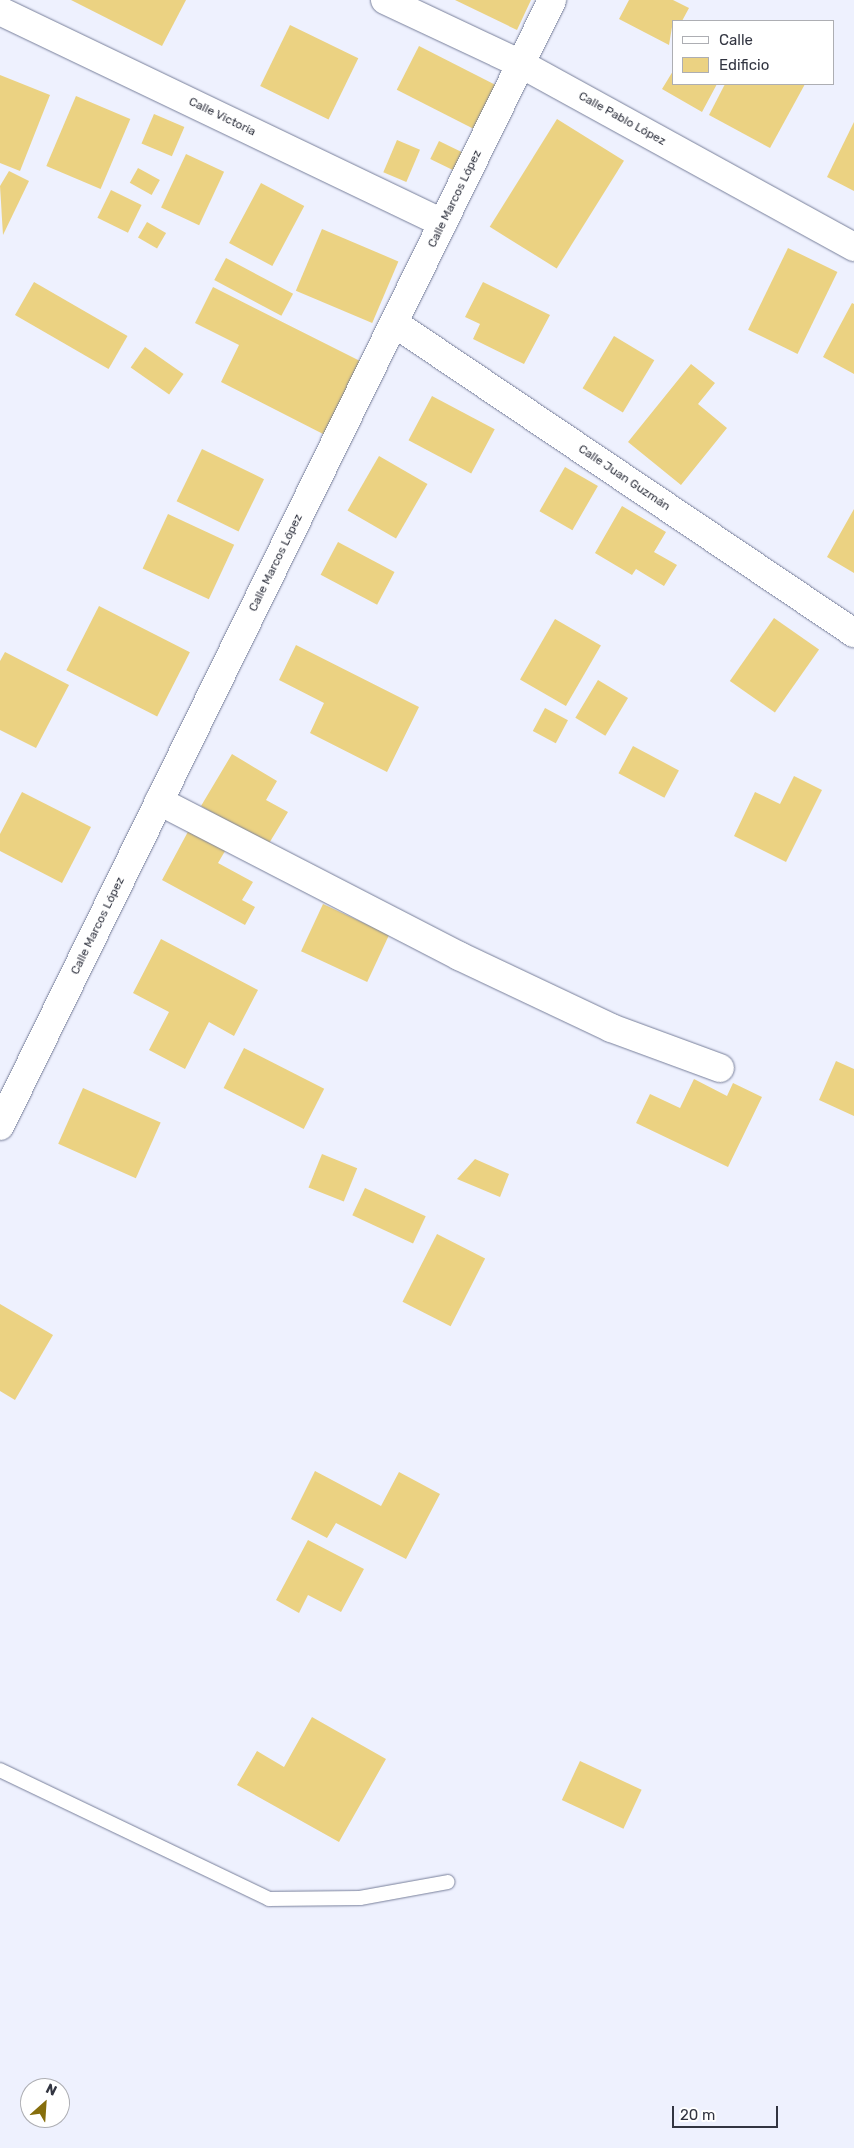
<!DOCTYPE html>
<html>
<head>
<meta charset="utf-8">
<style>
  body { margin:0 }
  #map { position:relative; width:854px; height:2148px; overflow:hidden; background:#eef1fe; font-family:Rubik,sans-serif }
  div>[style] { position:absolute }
  .building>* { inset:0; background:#ebd282; transform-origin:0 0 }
  .roads { filter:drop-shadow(0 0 1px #777f9a) drop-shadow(0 0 1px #777f9a) }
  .service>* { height:14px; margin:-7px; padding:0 7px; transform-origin:7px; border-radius:7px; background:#fff }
  .minor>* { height:28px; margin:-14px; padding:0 14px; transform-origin:14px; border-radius:14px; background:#fff }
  span { translate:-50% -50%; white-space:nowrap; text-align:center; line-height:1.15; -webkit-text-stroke:4.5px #fff; paint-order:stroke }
  .street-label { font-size:12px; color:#323541 }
  .legend { position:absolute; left:672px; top:20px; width:162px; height:65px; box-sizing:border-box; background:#fff; border:1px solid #adaeb3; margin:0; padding:6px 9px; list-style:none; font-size:15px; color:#323541 }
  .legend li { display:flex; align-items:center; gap:10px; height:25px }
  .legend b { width:25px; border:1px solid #adaeb3 }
  .north { position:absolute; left:20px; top:2078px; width:50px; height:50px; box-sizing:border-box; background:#fff; border:1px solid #adaeb3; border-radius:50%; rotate:26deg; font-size:14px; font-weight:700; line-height:20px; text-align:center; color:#323541 }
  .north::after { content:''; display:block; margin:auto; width:18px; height:22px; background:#866e0c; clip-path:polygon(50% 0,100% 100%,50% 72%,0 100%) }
  .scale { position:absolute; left:672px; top:2106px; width:106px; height:22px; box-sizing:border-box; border:2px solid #323541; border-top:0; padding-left:6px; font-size:15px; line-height:18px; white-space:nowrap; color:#323541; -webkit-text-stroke:4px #fff; paint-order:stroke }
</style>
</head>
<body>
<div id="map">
  <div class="building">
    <i style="clip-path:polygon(71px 0,186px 0,162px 46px)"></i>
    <i style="clip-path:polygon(455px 0,531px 0,517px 30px)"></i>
    <i style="clip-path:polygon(629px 0,673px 0,689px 8px,682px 21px,673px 21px,669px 45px,619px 19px)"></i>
    <i style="left:290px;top:25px;width:76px;height:68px;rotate:26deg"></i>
    <i style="left:419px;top:46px;width:86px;height:49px;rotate:27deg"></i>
    <i style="clip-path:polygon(673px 71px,673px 84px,717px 84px,702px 112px,662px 89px)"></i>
    <i style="clip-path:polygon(0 75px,50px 95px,20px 171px,0 163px)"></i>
    <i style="clip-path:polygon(725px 84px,805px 84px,770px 148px,709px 115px)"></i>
    <i style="left:76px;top:96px;width:59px;height:76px;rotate:23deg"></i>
    <i style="left:154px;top:114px;width:33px;height:32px;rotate:23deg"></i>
    <i style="left:557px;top:119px;width:79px;height:127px;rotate:32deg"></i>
    <i style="clip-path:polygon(854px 122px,854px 191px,827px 177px)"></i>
    <i style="left:397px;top:140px;width:25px;height:35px;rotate:23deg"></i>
    <i style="left:439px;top:141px;width:28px;height:20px;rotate:26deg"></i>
    <i style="left:186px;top:154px;width:42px;height:59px;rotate:25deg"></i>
    <i style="left:138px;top:168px;width:25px;height:17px;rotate:29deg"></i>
    <i style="clip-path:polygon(9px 171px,29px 181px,3px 235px,0 186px)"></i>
    <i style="left:261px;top:183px;width:49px;height:68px;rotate:28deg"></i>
    <i style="left:111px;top:190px;width:34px;height:31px;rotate:26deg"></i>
    <i style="left:147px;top:222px;width:22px;height:18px;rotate:30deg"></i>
    <i style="left:322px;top:229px;width:83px;height:67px;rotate:23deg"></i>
    <i style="left:788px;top:248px;width:55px;height:91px;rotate:26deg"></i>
    <i style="left:226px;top:258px;width:76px;height:25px;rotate:28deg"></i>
    <i style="left:34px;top:282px;width:108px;height:38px;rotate:30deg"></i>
    <i style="clip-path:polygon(483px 282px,550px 315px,524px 364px,473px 339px,480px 324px,465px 317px)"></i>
    <i style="clip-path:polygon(213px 287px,364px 363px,327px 436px,221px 382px,239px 345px,195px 323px)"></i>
    <i style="clip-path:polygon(852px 303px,854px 304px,854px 374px,823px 357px)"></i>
    <i style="left:614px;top:336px;width:47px;height:61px;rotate:31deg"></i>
    <i style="left:145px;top:347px;width:47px;height:25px;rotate:35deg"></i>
    <i style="clip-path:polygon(691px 364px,715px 383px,698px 404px,727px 428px,681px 485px,628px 442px)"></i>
    <i style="left:432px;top:396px;width:71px;height:50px;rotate:28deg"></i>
    <i style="left:202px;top:449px;width:69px;height:58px;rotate:26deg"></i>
    <i style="left:379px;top:456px;width:56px;height:63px;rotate:30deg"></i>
    <i style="left:565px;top:467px;width:38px;height:51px;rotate:30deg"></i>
    <i style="clip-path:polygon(622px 506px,666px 532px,654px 552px,677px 565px,664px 586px,636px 569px,632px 575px,595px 553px)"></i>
    <i style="clip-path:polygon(854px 509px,854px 573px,827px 557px)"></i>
    <i style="left:168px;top:514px;width:73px;height:60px;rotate:25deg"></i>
    <i style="left:338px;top:542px;width:64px;height:37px;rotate:28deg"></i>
    <i style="left:99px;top:606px;width:102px;height:72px;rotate:27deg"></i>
    <i style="left:774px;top:618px;width:55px;height:77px;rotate:35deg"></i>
    <i style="left:555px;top:619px;width:53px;height:70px;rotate:30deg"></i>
    <i style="clip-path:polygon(296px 645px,419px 707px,387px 772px,310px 733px,324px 703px,279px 680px)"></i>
    <i style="clip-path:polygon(5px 652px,69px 685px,36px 748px,0 730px,0 661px)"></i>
    <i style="left:598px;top:680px;width:35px;height:44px;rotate:31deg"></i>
    <i style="left:545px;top:708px;width:26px;height:26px;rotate:28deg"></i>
    <i style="left:633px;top:746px;width:52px;height:31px;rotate:28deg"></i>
    <i style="clip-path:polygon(232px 754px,277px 781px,266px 800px,288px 812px,268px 845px,201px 806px)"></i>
    <i style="clip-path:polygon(794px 776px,822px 790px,786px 862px,734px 836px,755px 792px,780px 804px)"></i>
    <i style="clip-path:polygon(22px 792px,91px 827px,62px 883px,0 851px,0 834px)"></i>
    <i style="clip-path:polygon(191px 826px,228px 846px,218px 863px,253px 882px,242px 900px,255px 907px,245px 925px,162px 880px)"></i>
    <i style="left:323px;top:904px;width:73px;height:52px;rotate:25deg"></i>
    <i style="clip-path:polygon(161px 939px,258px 990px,234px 1036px,209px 1022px,185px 1069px,149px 1050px,169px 1012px,133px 993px)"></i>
    <i style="left:244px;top:1048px;width:90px;height:45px;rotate:27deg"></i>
    <i style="clip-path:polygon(836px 1061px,854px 1069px,854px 1116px,819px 1100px)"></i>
    <i style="clip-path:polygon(694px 1079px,727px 1096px,733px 1083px,762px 1097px,728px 1167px,636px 1123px,650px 1094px,680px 1108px)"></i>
    <i style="left:83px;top:1088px;width:85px;height:61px;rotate:24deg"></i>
    <i style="left:322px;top:1154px;width:38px;height:36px;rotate:22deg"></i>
    <i style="clip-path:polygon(475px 1159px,509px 1174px,500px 1197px,457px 1179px)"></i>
    <i style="left:365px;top:1188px;width:67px;height:30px;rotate:25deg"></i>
    <i style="left:437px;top:1234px;width:54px;height:76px;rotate:27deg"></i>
    <i style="clip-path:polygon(0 1304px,53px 1335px,15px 1400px,0 1391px)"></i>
    <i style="clip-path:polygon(315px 1471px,381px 1506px,399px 1472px,440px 1494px,406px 1559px,336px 1523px,327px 1538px,291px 1519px)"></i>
    <i style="clip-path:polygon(308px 1540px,364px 1569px,341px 1612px,308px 1595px,299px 1613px,276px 1600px)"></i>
    <i style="clip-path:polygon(312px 1717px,386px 1759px,339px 1842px,237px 1785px,257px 1751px,284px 1767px)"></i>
    <i style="left:580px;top:1761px;width:68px;height:43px;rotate:25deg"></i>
  </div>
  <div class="roads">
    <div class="service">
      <i style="left:0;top:1770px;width:298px;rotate:25.6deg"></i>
      <i style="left:269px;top:1899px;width:91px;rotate:-0.6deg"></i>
      <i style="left:360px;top:1898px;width:89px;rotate:-10.3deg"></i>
    </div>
    <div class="minor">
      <i style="left:385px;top:0;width:150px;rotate:25.2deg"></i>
      <i style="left:521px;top:64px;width:380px;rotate:28.8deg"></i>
      <i style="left:0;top:11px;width:491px;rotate:25.6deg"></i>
      <i style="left:394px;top:323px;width:555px;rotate:33.98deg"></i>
      <i style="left:159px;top:801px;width:338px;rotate:27.3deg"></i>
      <i style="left:459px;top:956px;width:168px;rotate:25.3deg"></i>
      <i style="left:611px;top:1028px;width:116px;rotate:20.2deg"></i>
      <i style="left:0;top:1126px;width:1254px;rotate:-63.88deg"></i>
    </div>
  </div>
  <div class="street-label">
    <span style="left:222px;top:117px;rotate:26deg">Calle Victoria</span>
    <span style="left:622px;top:119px;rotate:29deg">Calle Pablo López</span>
    <span style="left:455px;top:199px;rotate:-64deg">Calle Marcos López</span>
    <span style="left:624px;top:478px;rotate:34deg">Calle Juan Guzmán</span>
    <span style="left:276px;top:563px;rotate:-64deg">Calle Marcos López</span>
    <span style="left:98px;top:926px;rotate:-64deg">Calle Marcos López</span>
  </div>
  <ul class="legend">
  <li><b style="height:6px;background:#fff"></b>Calle</li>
  <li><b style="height:14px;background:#ebd282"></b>Edificio</li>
  </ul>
  <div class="north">N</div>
  <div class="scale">20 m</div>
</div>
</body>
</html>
